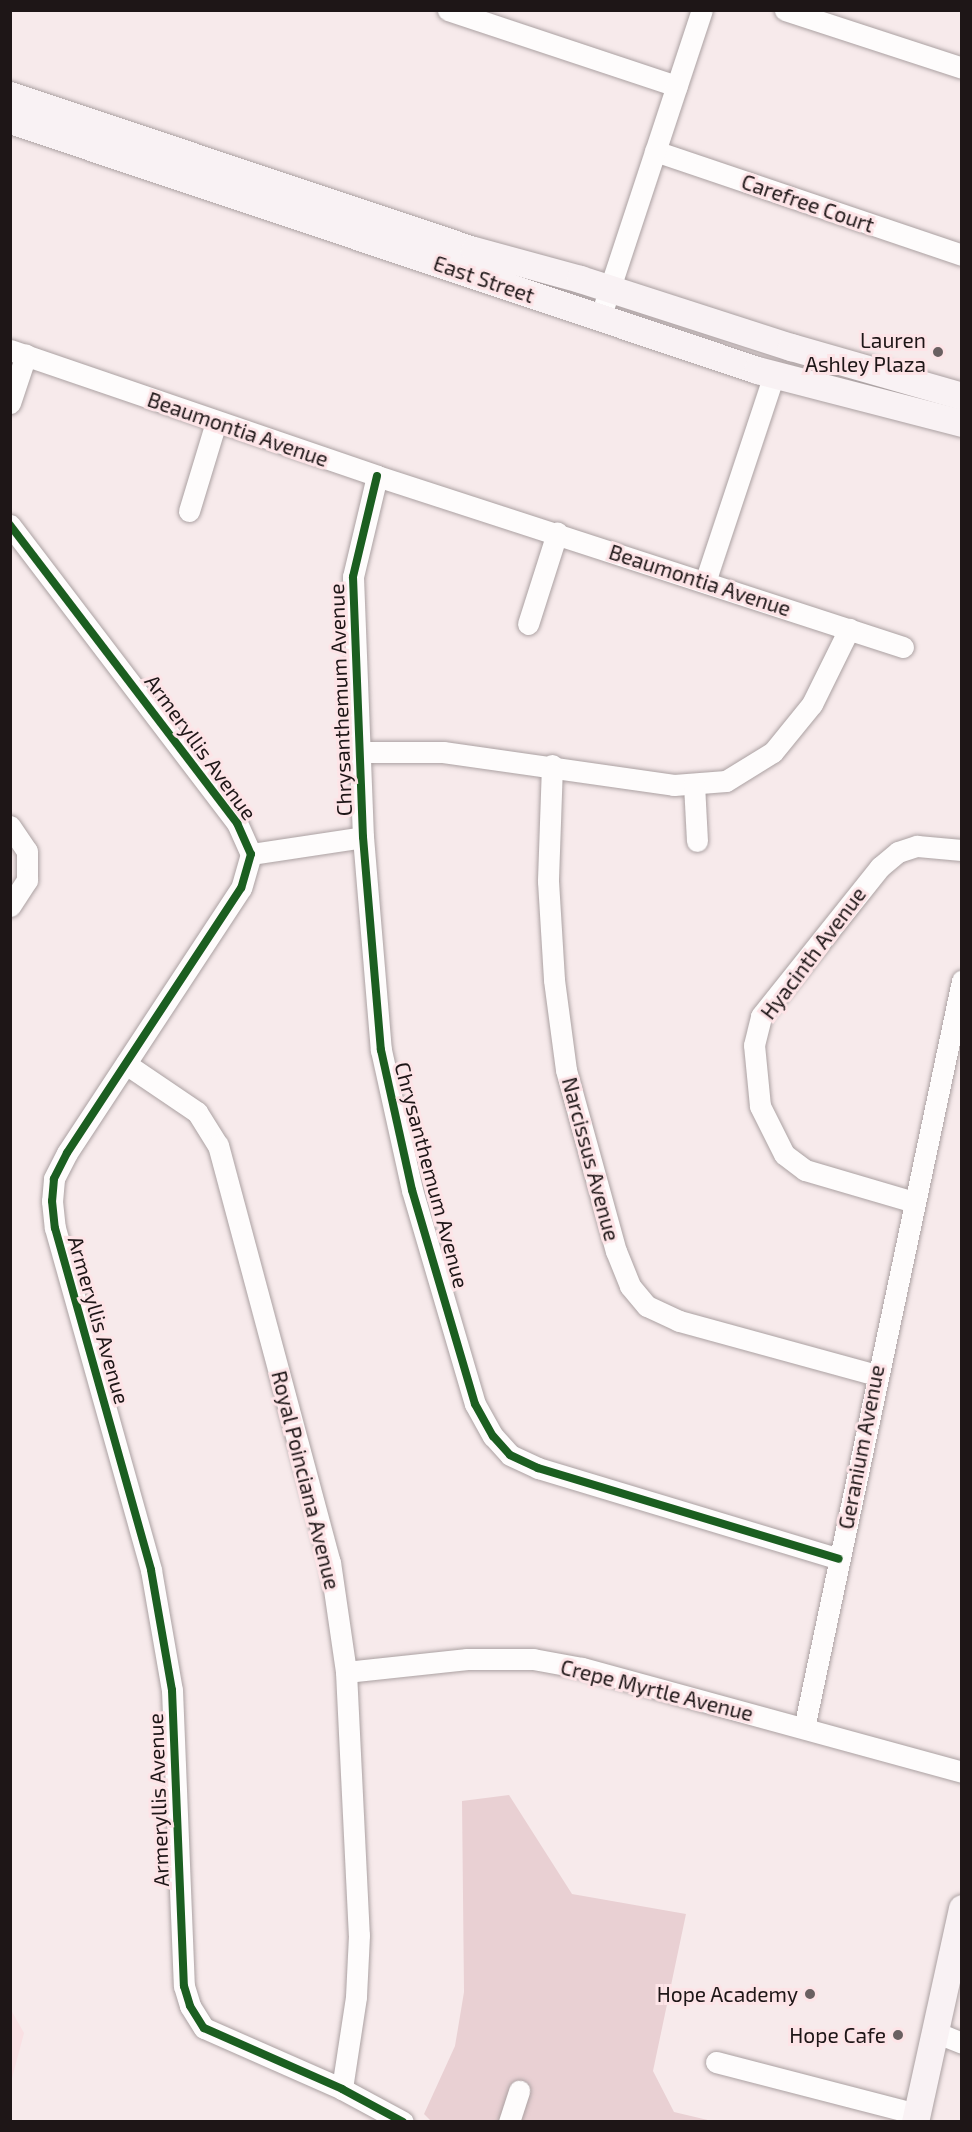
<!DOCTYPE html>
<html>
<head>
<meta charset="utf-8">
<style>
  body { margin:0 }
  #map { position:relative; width:972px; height:2132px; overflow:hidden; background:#f7eaeb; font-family:"Exo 2",sans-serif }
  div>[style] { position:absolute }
  .built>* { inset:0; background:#f9e0e3 }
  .green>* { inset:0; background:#e9d0d3 }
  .roads { filter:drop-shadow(0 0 2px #aba1a2) drop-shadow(0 0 2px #aba1a2) }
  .minor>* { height:21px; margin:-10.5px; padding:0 10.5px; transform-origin:10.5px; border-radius:10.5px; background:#fefcfc }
  .major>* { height:27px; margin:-13.5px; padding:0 13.5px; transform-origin:13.5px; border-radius:13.5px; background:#f9f2f4 }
  .cycleway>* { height:8px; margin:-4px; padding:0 4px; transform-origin:4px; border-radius:4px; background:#1b5e20 }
  .dots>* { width:16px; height:16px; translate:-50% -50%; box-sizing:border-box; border:3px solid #fde4e7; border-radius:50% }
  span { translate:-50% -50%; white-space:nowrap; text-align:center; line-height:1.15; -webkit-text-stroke:6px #fde4e7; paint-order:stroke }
  .street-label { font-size:21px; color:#1e1617 }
  .poi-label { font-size:21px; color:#1e1617 }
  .right { translate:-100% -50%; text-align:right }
  .frame { position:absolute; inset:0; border:12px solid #1e1617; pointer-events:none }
</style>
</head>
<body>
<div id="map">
  <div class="built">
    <i style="clip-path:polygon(11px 2010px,24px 2033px,11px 2082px)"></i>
  </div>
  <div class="green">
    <i style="clip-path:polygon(509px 1795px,572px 1894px,686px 1914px,653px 2071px,674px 2112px,712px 2121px,432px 2122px,424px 2114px,455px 2046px,464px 1992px,462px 1801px)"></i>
  </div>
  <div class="roads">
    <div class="minor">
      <i style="left:448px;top:10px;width:241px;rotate:18.4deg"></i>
      <i style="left:785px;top:10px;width:186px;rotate:18.1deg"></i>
      <i style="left:655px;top:151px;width:324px;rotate:18.7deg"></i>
      <i style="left:600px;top:318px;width:324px;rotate:-71.7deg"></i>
      <i style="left:10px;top:350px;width:388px;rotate:18.9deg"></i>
      <i style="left:377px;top:476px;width:553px;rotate:18.01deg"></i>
      <i style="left:10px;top:403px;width:51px;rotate:-71.6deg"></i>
      <i style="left:377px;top:476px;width:104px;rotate:103.4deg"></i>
      <i style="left:353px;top:577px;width:260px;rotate:87.8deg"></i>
      <i style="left:363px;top:837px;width:214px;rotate:85.2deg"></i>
      <i style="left:381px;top:1050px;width:143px;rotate:77.5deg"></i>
      <i style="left:412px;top:1190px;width:223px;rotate:73.6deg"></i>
      <i style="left:475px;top:1404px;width:37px;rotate:61deg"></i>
      <i style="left:493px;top:1436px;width:25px;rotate:48deg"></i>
      <i style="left:510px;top:1455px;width:31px;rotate:25deg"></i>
      <i style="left:538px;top:1468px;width:314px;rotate:16.8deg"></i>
      <i style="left:189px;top:511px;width:93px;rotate:-73.1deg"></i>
      <i style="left:10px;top:525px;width:375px;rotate:52.7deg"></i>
      <i style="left:237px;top:823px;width:34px;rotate:66deg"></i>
      <i style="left:251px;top:854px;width:35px;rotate:106deg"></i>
      <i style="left:241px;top:888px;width:317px;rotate:123.3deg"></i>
      <i style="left:67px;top:1153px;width:29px;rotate:117deg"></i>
      <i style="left:54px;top:1179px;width:22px;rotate:95deg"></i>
      <i style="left:52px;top:1201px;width:27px;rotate:84deg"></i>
      <i style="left:55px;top:1228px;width:355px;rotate:74.3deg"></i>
      <i style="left:151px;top:1570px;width:122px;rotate:80.1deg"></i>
      <i style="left:172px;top:1690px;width:296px;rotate:87.7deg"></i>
      <i style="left:184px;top:1986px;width:21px;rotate:73deg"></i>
      <i style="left:190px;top:2006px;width:26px;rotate:58deg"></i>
      <i style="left:204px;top:2028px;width:151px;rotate:23.8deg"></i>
      <i style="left:342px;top:2089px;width:69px;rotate:28.4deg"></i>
      <i style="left:705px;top:582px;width:218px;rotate:-71.6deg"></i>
      <i style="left:528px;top:624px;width:96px;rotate:-72.3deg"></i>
      <i style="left:359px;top:752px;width:84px"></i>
      <i style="left:443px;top:752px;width:233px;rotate:8.1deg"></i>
      <i style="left:674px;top:785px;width:52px;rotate:-4.4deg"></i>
      <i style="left:726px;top:781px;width:55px;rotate:-31.7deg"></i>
      <i style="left:773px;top:752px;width:62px;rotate:-50.9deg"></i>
      <i style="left:812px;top:704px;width:84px;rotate:-63.7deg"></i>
      <i style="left:552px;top:765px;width:116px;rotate:92deg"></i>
      <i style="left:548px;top:881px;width:99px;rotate:86.5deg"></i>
      <i style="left:554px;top:980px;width:91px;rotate:82.4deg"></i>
      <i style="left:566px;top:1070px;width:188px;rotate:74.6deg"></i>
      <i style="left:616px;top:1251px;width:38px;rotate:68deg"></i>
      <i style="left:630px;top:1286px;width:26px;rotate:50deg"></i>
      <i style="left:647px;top:1306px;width:35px;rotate:25deg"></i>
      <i style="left:679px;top:1321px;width:204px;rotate:15.3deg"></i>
      <i style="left:694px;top:784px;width:57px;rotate:87deg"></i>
      <i style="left:10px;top:826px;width:30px;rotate:56deg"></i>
      <i style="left:27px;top:851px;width:29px;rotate:90deg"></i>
      <i style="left:27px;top:880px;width:31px;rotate:123deg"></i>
      <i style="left:251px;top:854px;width:113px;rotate:-8.6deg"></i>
      <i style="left:126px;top:1064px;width:86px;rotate:34.1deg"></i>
      <i style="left:197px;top:1112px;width:39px;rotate:58deg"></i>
      <i style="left:218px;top:1145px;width:432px;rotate:75deg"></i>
      <i style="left:330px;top:1562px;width:111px;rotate:81.7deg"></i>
      <i style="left:346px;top:1672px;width:263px;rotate:87.2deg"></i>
      <i style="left:359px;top:1935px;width:62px;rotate:92.8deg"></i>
      <i style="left:356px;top:1997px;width:93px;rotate:98.7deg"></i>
      <i style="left:914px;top:1202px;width:114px;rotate:-163.6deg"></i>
      <i style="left:805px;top:1170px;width:26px;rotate:-143deg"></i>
      <i style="left:784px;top:1154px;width:54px;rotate:-116.6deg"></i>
      <i style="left:760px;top:1106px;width:61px;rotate:-95.6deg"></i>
      <i style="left:754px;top:1045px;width:30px;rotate:-76deg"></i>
      <i style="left:761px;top:1016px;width:191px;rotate:-51.4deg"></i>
      <i style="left:880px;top:867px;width:23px;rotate:-40deg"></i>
      <i style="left:898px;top:852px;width:20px;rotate:-18deg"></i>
      <i style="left:917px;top:846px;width:45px;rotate:5.1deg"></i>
      <i style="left:346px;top:1672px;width:122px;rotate:-6.1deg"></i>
      <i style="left:467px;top:1659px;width:66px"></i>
      <i style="left:533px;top:1659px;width:50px;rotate:10.4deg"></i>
      <i style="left:582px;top:1668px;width:394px;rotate:15.3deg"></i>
      <i style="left:804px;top:1728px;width:764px;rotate:-78.06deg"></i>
      <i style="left:935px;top:2032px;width:29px;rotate:22deg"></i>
      <i style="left:716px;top:2062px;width:208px;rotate:14.5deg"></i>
      <i style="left:509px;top:2122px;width:33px;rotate:-72deg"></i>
    </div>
    <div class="major">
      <i style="left:10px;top:95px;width:489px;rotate:18.5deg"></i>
      <i style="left:474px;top:250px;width:110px;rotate:15.3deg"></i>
      <i style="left:580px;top:279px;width:222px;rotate:17.9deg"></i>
      <i style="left:791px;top:347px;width:178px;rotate:16deg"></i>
      <i style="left:10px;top:120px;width:788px;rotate:18.5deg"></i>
      <i style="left:757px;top:370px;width:212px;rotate:14.5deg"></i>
      <i style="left:915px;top:2122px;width:219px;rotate:-77.6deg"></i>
    </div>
  </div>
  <div class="cycleway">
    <i style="left:377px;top:476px;width:104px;rotate:103.4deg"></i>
    <i style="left:353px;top:577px;width:260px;rotate:87.8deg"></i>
    <i style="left:363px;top:837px;width:214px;rotate:85.2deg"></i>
    <i style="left:381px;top:1050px;width:143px;rotate:77.5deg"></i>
    <i style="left:412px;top:1190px;width:223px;rotate:73.6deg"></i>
    <i style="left:475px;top:1404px;width:37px;rotate:61deg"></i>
    <i style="left:493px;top:1436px;width:25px;rotate:48deg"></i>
    <i style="left:510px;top:1455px;width:31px;rotate:25deg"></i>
    <i style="left:538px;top:1468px;width:314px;rotate:16.8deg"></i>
    <i style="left:10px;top:525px;width:375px;rotate:52.7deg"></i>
    <i style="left:237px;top:823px;width:34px;rotate:66deg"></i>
    <i style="left:251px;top:854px;width:35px;rotate:106deg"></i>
    <i style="left:241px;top:888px;width:317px;rotate:123.3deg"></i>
    <i style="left:67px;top:1153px;width:29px;rotate:117deg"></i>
    <i style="left:54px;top:1179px;width:22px;rotate:95deg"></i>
    <i style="left:52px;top:1201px;width:27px;rotate:84deg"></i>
    <i style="left:55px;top:1228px;width:355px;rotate:74.3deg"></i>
    <i style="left:151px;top:1570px;width:122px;rotate:80.1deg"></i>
    <i style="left:172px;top:1690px;width:296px;rotate:87.7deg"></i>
    <i style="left:184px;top:1986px;width:21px;rotate:73deg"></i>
    <i style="left:190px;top:2006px;width:26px;rotate:58deg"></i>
    <i style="left:204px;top:2028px;width:151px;rotate:23.8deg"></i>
    <i style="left:342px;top:2089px;width:69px;rotate:28.4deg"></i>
  </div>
  <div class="dots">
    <i style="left:938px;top:352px;background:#6a6061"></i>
    <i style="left:810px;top:1994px;background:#6a6061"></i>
    <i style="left:898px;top:2035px;background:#6a6061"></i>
  </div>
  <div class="street-label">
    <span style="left:808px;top:203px;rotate:19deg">Carefree Court</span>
    <span style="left:484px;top:279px;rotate:19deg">East Street</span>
    <span style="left:238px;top:429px;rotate:19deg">Beaumontia Avenue</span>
    <span style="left:700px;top:580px;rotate:18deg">Beaumontia Avenue</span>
    <span style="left:340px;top:700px;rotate:-92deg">Chrysanthemum Avenue</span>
    <span style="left:201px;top:747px;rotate:54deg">Armeryllis Avenue</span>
    <span style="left:813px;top:953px;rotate:-53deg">Hyacinth Avenue</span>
    <span style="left:591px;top:1159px;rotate:75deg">Narcissus Avenue</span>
    <span style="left:432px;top:1175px;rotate:75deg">Chrysanthemum Avenue</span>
    <span style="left:99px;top:1320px;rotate:74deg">Armeryllis Avenue</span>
    <span style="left:861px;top:1447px;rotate:-79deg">Geranium Avenue</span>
    <span style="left:306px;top:1480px;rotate:76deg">Royal Poinciana Avenue</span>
    <span style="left:657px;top:1690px;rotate:14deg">Crepe Myrtle Avenue</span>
    <span style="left:158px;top:1800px;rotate:-92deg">Armeryllis Avenue</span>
  </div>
  <div class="poi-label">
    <span class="right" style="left:926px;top:352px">Lauren<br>Ashley Plaza</span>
    <span class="right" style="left:798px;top:1994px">Hope Academy</span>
    <span class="right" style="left:886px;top:2035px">Hope Cafe</span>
  </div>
  <div class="frame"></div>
</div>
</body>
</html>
